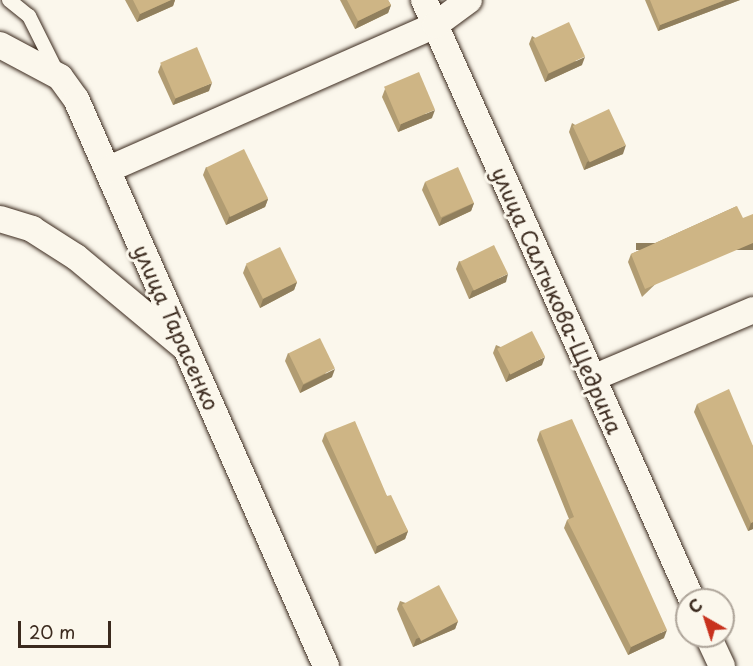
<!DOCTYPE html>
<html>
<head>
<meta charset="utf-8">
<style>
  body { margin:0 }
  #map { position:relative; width:753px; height:666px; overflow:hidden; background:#fbf7ec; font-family:"Playpen Sans",sans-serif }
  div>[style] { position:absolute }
  .roads { filter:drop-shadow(0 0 2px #3b2a1e) drop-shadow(0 0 2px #3b2a1e) }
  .lane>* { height:14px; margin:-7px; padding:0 7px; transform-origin:7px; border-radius:7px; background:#fbf7ec }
  .street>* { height:26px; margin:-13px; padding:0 13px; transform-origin:13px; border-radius:13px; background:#fbf7ec }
  .wall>* { inset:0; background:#b19c72 }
  .shaded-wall>* { inset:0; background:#907f5d; transform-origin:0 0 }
  .building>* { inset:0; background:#ceb585; transform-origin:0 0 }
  span { translate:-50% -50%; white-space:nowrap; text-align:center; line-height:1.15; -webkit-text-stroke:6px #fbf7ec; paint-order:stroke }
  .street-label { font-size:21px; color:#3b2a1e }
  .north { position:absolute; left:675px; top:588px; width:60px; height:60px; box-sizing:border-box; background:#fbf7ec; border:2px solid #aea59a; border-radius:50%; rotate:321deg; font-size:16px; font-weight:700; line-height:24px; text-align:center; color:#3b2a1e }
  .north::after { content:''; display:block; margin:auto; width:21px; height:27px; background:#c8321e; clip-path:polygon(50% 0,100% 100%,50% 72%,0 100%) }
  .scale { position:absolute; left:18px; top:621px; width:93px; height:27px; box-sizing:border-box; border:3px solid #3b2a1e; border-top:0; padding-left:8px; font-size:18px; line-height:21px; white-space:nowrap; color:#3b2a1e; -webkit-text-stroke:4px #fbf7ec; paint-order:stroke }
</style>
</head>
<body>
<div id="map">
  <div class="roads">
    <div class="lane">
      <i style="left:9px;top:0;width:26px;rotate:39deg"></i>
      <i style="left:29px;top:16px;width:63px;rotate:63.4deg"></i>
    </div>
    <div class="street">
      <i style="left:424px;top:0;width:657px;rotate:65.93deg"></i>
      <i style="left:0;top:45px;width:68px;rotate:28.1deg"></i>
      <i style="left:60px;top:77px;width:27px;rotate:54deg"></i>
      <i style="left:76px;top:99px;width:620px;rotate:66.21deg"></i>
      <i style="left:109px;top:169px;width:356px;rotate:-23.8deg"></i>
      <i style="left:435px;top:25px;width:42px;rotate:-36.3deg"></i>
      <i style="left:0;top:219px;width:34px;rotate:17deg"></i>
      <i style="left:32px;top:229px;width:52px;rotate:32.5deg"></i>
      <i style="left:76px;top:257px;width:139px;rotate:39.8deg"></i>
      <i style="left:593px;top:378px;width:174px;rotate:-23deg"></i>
      <i style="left:708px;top:636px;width:33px;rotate:65deg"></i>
    </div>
  </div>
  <div class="wall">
    <i style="clip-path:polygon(125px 0,175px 0,173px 6px,137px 22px)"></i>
    <i style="clip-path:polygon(340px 0,388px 0,391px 5px,388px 13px,355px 29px)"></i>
    <i style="clip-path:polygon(645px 0,740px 0,658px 31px)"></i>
    <i style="clip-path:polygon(532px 36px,582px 65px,545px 82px,529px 44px)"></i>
    <i style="clip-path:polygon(161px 64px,209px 91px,173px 105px,158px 72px)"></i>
    <i style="clip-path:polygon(385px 89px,432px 118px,398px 132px,382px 97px)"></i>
    <i style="clip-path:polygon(572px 123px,623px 154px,584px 170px,569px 132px)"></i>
    <i style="clip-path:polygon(206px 167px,268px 199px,265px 207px,226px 225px,203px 175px)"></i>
    <i style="clip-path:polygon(425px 182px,474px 203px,471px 211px,439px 226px,422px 190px)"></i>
    <i style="clip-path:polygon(737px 206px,642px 297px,628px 262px,631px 254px)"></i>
    <i style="clip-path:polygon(459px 261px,506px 282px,469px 299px,456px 269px)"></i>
    <i style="clip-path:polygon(246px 265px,297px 282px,294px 290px,260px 308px,243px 273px)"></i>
    <i style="clip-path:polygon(496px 345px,542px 365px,506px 382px,493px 353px)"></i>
    <i style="clip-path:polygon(288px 353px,332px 377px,300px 393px,285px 361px)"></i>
    <i style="clip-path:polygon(697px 404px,753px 446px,753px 529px,748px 531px,694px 412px)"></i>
    <i style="clip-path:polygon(540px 431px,664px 638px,628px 655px,564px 528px,567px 520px,569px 519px,537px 440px)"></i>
    <i style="clip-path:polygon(325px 433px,387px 496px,408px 531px,405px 539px,375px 554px,322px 441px)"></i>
    <i style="clip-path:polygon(400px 601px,458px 621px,455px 629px,413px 647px,397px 609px)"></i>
  </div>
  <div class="shaded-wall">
    <i style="clip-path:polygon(171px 0,175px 0,173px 6px,137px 22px,140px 14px)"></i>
    <i style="clip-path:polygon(725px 0,740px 0,658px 31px,660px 25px)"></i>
    <i style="clip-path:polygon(391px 5px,388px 13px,355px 29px,358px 21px)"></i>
    <i style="clip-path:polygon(585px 57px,582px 65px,545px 82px,548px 74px)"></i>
    <i style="clip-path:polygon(212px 83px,209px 91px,173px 105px,176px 97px)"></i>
    <i style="clip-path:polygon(435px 110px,432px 118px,398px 132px,401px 124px)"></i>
    <i style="clip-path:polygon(626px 145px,623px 154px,584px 170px,587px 162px)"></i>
    <i style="clip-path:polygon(268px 199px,265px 207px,226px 225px,229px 217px)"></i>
    <i style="clip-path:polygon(474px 203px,471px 211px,439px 226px,442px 218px)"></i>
    <i style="left:753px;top:243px;width:7px;height:117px;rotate:90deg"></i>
    <i style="clip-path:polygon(508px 274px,506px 282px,469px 299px,472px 291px)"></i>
    <i style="clip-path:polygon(297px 282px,294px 290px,260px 308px,263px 299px)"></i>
    <i style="clip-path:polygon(545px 357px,542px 365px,506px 382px,509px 374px)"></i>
    <i style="clip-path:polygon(335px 369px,332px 377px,300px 393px,303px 385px)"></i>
    <i style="clip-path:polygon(753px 522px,753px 529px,748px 531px,751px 523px)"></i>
    <i style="clip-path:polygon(408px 531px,405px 539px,375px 554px,377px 546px)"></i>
    <i style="clip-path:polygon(458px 621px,455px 629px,413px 647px,416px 639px)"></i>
    <i style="clip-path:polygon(667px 630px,664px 638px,628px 655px,631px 647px)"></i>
  </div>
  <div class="building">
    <i style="clip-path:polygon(133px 0,171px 0,140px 14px)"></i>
    <i style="clip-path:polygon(347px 0,388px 0,391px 5px,358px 21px)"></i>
    <i style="clip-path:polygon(650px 0,725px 0,660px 25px)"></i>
    <i style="left:569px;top:22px;width:38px;height:40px;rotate:65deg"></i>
    <i style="left:197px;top:47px;width:39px;height:40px;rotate:67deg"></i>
    <i style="left:419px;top:72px;width:41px;height:38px;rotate:67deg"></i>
    <i style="left:609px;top:109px;width:40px;height:40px;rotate:65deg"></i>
    <i style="left:244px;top:149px;width:55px;height:42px;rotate:64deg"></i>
    <i style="left:458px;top:167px;width:39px;height:36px;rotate:66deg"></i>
    <i style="clip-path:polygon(737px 206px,743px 218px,753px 214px,753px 243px,645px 289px,631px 254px)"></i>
    <i style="left:494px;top:245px;width:32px;height:38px;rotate:64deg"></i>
    <i style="left:280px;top:247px;width:39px;height:38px;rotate:64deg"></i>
    <i style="left:532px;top:331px;width:29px;height:39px;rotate:63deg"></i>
    <i style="left:320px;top:338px;width:34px;height:35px;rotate:64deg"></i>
    <i style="clip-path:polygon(729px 389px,753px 446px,753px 522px,751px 523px,697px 404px)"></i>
    <i style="clip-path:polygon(572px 419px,667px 630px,631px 647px,567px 520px,574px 517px,540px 431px)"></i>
    <i style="clip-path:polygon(355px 421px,387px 496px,391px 495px,408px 531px,377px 546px,325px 433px)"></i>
    <i style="left:439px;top:585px;width:41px;height:42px;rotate:62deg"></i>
  </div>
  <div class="street-label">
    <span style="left:558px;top:300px;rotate:66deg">улица Салтыкова-Щедрина</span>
    <span style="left:177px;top:327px;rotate:66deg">улица Тарасенко</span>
  </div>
  <div class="north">С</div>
  <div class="scale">20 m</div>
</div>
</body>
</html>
